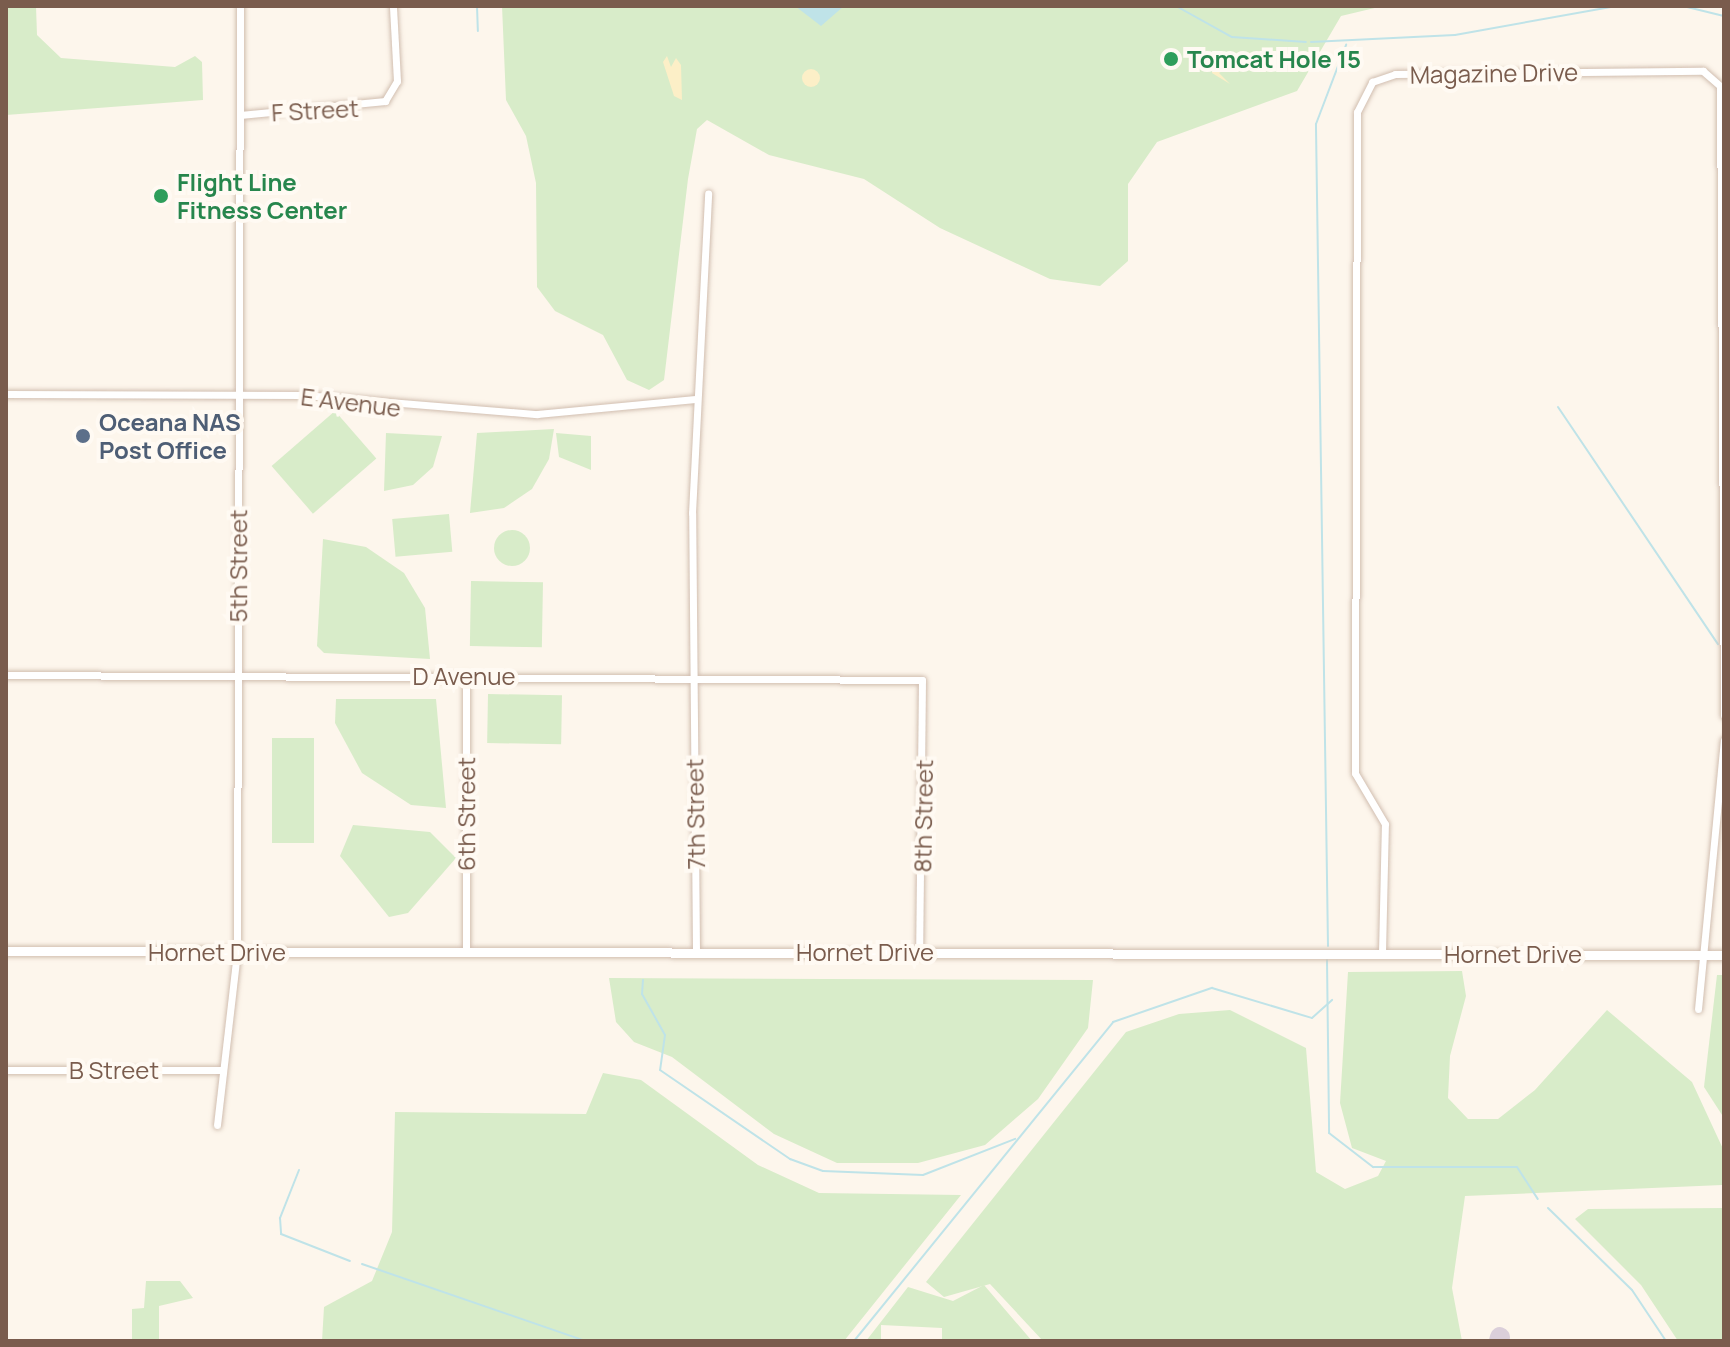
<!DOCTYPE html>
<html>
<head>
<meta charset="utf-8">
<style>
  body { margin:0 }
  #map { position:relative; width:1730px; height:1347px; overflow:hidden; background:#fdf6ec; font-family:Manrope,sans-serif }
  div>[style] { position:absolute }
  .green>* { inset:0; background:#d8ecc9; transform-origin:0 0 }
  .round { border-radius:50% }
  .sand>* { inset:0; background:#fcefc7 }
  .water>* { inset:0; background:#bfe3e8 }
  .stream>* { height:2px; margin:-1px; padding:0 1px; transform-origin:1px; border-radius:1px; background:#bfe3e8 }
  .taxiway>* { height:20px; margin:-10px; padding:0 10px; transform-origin:10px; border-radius:10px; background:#dbcfda }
  .roads { filter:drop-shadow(0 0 2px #d1beb0) drop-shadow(0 0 2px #d1beb0) }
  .minor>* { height:7px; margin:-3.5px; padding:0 3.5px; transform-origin:3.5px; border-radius:3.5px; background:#fff }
  .secondary>* { height:9px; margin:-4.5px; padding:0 4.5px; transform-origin:4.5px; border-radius:4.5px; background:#fff }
  .dots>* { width:22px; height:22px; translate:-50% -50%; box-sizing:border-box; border:4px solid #fffaf3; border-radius:50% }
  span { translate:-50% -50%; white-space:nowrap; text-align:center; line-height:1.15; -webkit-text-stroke:8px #fffaf3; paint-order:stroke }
  .leisure-label { font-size:24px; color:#27864d; font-weight:700 }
  .left { translate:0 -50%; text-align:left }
  .street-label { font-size:24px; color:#7a5c4d }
  .service-label { font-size:24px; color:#4e5e75; font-weight:700 }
  .frame { position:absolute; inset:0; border:8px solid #7a5c4d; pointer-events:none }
</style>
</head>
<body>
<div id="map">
  <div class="green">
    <i style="clip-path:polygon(6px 6px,36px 6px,37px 35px,61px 58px,175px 67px,195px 56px,202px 62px,203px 100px,6px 115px)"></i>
    <i style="clip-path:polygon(502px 6px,1383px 6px,1341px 16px,1297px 91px,1157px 142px,1128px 184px,1128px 261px,1100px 286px,1050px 279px,940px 228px,864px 179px,769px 155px,707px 120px,697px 129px,688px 179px,664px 380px,649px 390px,627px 380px,603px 335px,555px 311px,537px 287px,536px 183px,526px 136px,506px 100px)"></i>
    <i style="left:335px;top:411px;width:63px;height:84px;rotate:49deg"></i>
    <i style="clip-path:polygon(554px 429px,549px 459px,532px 489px,504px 508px,470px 513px,477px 433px)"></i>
    <i style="clip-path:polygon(386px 433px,442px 436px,433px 467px,413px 485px,384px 491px)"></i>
    <i style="clip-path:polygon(556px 433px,591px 436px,591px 470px,559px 457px)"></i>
    <i style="left:449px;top:514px;width:38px;height:57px;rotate:85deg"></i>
    <i class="round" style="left:494px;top:530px;width:36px;height:36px"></i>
    <i style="clip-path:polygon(323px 539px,366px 547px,404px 573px,425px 608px,430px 659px,324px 653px,317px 646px)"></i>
    <i style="left:471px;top:581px;width:72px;height:65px;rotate:1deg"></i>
    <i style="left:488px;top:694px;width:74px;height:49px;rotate:1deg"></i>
    <i style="clip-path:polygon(336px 699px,436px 699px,446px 808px,411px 805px,362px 773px,335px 723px)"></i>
    <i style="left:272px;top:738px;width:42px;height:105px"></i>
    <i style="clip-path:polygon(353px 825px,430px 832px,456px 858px,408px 913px,389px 917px,340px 856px)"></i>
    <i style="clip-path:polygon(1462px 971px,1466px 996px,1450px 1056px,1448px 1098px,1468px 1119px,1498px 1119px,1535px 1090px,1607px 1010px,1692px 1082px,1724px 1151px,1722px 1185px,1465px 1196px,1452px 1288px,1462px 1341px,1043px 1341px,990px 1284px,944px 1297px,926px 1282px,1126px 1032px,1179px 1014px,1230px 1010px,1306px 1048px,1316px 1172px,1345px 1189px,1378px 1176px,1386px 1161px,1352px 1148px,1340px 1103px,1348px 972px)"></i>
    <i style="clip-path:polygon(1717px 975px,1724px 975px,1724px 1118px,1704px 1087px)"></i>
    <i style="clip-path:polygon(609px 978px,1093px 980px,1088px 1028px,1038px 1099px,985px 1145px,918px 1163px,837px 1163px,774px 1134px,672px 1057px,634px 1042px,616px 1022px)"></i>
    <i style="clip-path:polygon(603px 1073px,641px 1080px,758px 1165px,819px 1193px,961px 1195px,844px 1341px,322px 1341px,324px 1307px,372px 1281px,392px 1232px,395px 1112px,586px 1114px)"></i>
    <i style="clip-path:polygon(1724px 1208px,1724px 1341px,1678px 1341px,1641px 1285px,1575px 1219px,1588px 1209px)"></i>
    <i style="clip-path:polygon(146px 1281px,180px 1281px,193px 1298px,159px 1306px,159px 1341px,132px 1341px,132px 1309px,144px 1308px)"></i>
    <i style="clip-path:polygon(984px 1285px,1032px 1341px,942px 1341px,942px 1328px,881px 1325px,881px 1341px,866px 1341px,908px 1287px,953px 1301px)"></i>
  </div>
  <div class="sand">
    <i style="clip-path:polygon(667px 56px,671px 67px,676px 58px,681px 65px,682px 100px,674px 96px,663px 62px)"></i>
    <i style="clip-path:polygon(1214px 62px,1227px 68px,1219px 73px,1230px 84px,1212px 73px)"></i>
    <i class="round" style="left:802px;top:69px;width:18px;height:18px"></i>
  </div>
  <div class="water">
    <i style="clip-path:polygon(795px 6px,844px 6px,821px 26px)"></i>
  </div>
  <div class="stream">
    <i style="left:477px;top:6px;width:25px;rotate:88deg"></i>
    <i style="left:1176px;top:6px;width:64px;rotate:29deg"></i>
    <i style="left:1232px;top:37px;width:74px;rotate:3.9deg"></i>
    <i style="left:1683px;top:6px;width:42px;rotate:13.7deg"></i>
    <i style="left:1311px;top:42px;width:144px;rotate:-2.8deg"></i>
    <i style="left:1455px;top:35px;width:164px;rotate:-10.2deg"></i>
    <i style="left:1558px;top:407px;width:286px;rotate:56deg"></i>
    <i style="left:1328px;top:946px;width:822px;rotate:-90.84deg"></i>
    <i style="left:1316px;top:124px;width:85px;rotate:-69.2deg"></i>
    <i style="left:1327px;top:960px;width:173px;rotate:89.3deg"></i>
    <i style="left:1329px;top:1133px;width:56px;rotate:37.7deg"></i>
    <i style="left:1373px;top:1167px;width:144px"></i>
    <i style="left:1517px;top:1167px;width:38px;rotate:57deg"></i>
    <i style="left:643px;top:980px;width:14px;rotate:94deg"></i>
    <i style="left:642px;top:994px;width:47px;rotate:60.7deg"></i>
    <i style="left:665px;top:1035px;width:35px;rotate:98deg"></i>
    <i style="left:660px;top:1070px;width:158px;rotate:34.4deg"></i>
    <i style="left:790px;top:1159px;width:35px;rotate:20deg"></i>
    <i style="left:823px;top:1171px;width:100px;rotate:2.3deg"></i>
    <i style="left:923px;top:1175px;width:99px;rotate:-21.4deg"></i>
    <i style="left:299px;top:1170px;width:52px;rotate:111.6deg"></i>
    <i style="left:280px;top:1218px;width:16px;rotate:86deg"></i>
    <i style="left:281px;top:1234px;width:74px;rotate:21.4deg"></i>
    <i style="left:1548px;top:1208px;width:117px;rotate:44.3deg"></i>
    <i style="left:1632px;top:1290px;width:61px;rotate:56.3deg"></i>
    <i style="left:362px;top:1264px;width:236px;rotate:19deg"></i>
    <i style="left:854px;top:1341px;width:411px;rotate:-50.9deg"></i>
    <i style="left:1113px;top:1022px;width:105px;rotate:-19deg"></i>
    <i style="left:1212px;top:988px;width:104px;rotate:16.7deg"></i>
    <i style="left:1312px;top:1018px;width:27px;rotate:-42deg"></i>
  </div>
  <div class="taxiway">
    <i style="left:1499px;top:1341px;width:4px;rotate:-76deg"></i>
  </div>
  <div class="roads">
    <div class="minor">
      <i style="left:240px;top:115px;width:146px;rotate:-5.5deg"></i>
      <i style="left:385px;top:101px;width:23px;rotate:-59deg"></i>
      <i style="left:397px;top:81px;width:75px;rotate:-93.1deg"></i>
      <i style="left:6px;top:394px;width:298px;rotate:0.2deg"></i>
      <i style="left:304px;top:395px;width:234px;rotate:4.7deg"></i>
      <i style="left:537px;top:414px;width:159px;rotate:-5.4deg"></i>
      <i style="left:6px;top:675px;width:916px;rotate:0.31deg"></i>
      <i style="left:922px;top:680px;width:273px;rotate:90.6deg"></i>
      <i style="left:466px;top:676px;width:276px;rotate:90deg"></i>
      <i style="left:696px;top:951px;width:438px;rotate:-90.5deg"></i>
      <i style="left:692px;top:513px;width:320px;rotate:-87.1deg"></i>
      <i style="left:1382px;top:953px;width:129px;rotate:-88.7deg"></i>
      <i style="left:1385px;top:824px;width:59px;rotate:-120.5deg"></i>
      <i style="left:1355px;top:773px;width:661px;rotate:-89.83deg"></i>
      <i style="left:1357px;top:112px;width:34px;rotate:-63deg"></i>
      <i style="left:1372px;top:82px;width:24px;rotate:-19deg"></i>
      <i style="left:1395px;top:74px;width:308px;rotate:-0.6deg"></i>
      <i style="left:1703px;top:71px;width:23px;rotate:41deg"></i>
      <i style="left:1720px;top:86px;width:629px;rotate:89.64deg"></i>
      <i style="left:1698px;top:1009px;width:270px;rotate:-84.5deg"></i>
      <i style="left:6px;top:1070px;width:216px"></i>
      <i style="left:217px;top:1125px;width:174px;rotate:-83.4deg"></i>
      <i style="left:237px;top:952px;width:946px;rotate:-89.82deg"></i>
    </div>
    <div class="secondary">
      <i style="left:6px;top:951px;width:1718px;rotate:0.13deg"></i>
    </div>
  </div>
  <div class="dots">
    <i style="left:1171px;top:59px;background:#2e9e5b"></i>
    <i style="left:161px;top:196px;background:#2e9e5b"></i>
    <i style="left:83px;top:436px;background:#5c6f8a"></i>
  </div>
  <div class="leisure-label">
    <span class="left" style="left:1187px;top:59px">Tomcat Hole 15</span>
    <span class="left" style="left:177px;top:196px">Flight Line<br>Fitness Center</span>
  </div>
  <div class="street-label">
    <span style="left:1494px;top:73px;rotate:-1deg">Magazine Drive</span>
    <span style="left:315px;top:110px;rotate:-3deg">F Street</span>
    <span style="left:351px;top:402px;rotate:7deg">E Avenue</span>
    <span style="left:238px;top:566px;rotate:-90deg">5th Street</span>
    <span style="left:464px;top:676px">D Avenue</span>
    <span style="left:466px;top:814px;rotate:-90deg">6th Street</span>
    <span style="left:695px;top:814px;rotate:-91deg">7th Street</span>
    <span style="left:923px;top:816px;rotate:-89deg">8th Street</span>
    <span style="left:217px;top:952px">Hornet Drive</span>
    <span style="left:865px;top:952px">Hornet Drive</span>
    <span style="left:1513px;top:954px">Hornet Drive</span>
    <span style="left:114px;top:1070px">B Street</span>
  </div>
  <div class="service-label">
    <span class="left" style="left:99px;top:436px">Oceana NAS<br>Post Office</span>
  </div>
  <div class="frame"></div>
</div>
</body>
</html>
